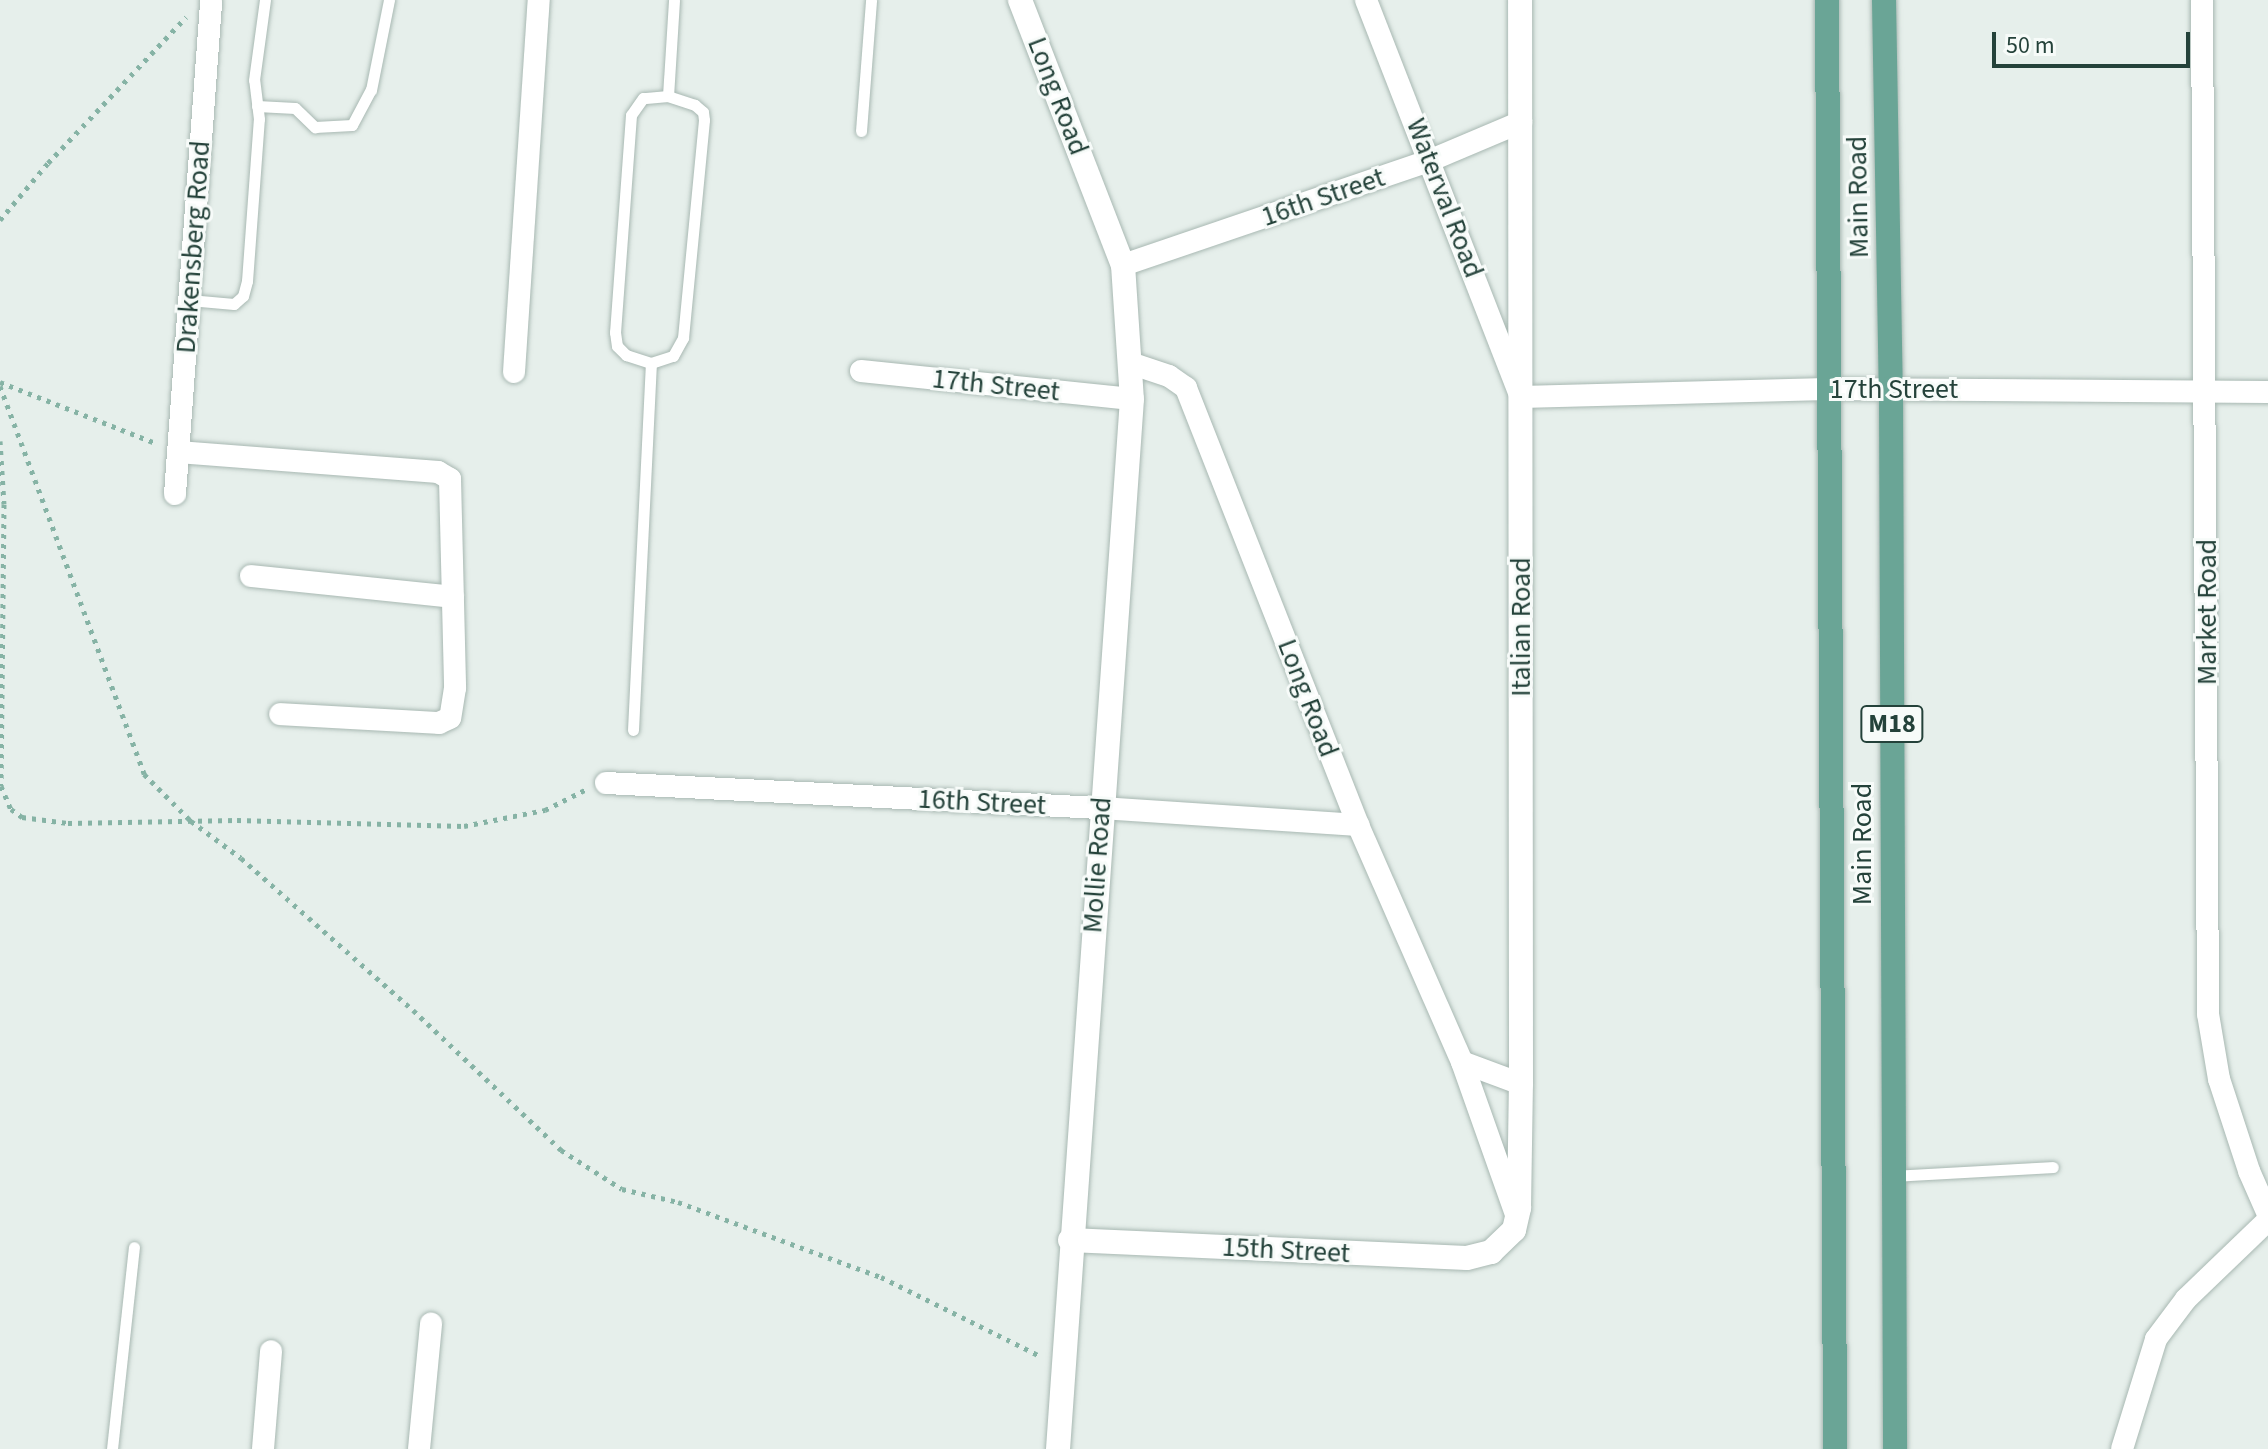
<!DOCTYPE html>
<html>
<head>
<meta charset="utf-8">
<style>
  body { margin:0 }
  #map { position:relative; width:2268px; height:1449px; overflow:hidden; background:#e6efeb; font-family:"Source Sans 3",sans-serif }
  div>[style] { position:absolute }
  .path>* { height:5px; margin-top:-2.5px; transform-origin:0; background:repeating-linear-gradient(90deg,#86b3a5 0 4px,transparent 0 10px) }
  .roads { filter:drop-shadow(0 0 2px #a8b8b2) drop-shadow(0 0 2px #a8b8b2) }
  .service>* { height:11px; margin:-5.5px; padding:0 5.5px; transform-origin:5.5px; border-radius:5.5px; background:#fff }
  .minor>* { height:22px; margin:-11px; padding:0 11px; transform-origin:11px; border-radius:11px; background:#fff }
  .tertiary>* { height:24px; margin:-12px; padding:0 12px; transform-origin:12px; border-radius:12px; background:#fff }
  .secondary>* { height:24px; margin:-12px; padding:0 12px; transform-origin:12px; border-radius:12px; background:#fff }
  .primary>* { height:24px; margin:-12px; padding:0 12px; transform-origin:12px; border-radius:12px; background:#6aa596 }
  span { translate:-50% -50%; white-space:nowrap; text-align:center; line-height:1.15; -webkit-text-stroke:6px #f7fbf9; paint-order:stroke }
  .shield-label span { padding:2px 6px; background:#f7fbf9; border:2px solid; border-radius:6px; -webkit-text-stroke-width:0 }
  .shield-label { font-size:26px; color:#24423a; font-weight:700 }
  .street-label { font-size:28px; color:#24423a }
  .scale { position:absolute; left:1992px; top:32px; width:198px; height:36px; box-sizing:border-box; border:4px solid #24423a; border-top:0; padding-left:10px; font-size:24px; line-height:28px; white-space:nowrap; color:#24423a; -webkit-text-stroke:6px #f7fbf9; paint-order:stroke }
</style>
</head>
<body>
<div id="map">
  <div class="path">
    <i style="left:0;top:220px;width:75px;rotate:-49.9deg"></i>
    <i style="left:48px;top:163px;width:201px;rotate:-46.6deg"></i>
    <i style="left:0;top:382px;width:168px;rotate:21.4deg"></i>
    <i style="left:0;top:386px;width:414px;rotate:69.6deg"></i>
    <i style="left:144px;top:774px;width:66px;rotate:45deg"></i>
    <i style="left:191px;top:821px;width:62px;rotate:36.5deg"></i>
    <i style="left:241px;top:858px;width:230px;rotate:41.5deg"></i>
    <i style="left:413px;top:1010px;width:204px;rotate:43.4deg"></i>
    <i style="left:561px;top:1150px;width:72px;rotate:32.6deg"></i>
    <i style="left:622px;top:1189px;width:57px;rotate:13.1deg"></i>
    <i style="left:678px;top:1202px;width:216px;rotate:20.3deg"></i>
    <i style="left:881px;top:1277px;width:178px;rotate:26.4deg"></i>
    <i style="left:0;top:441px;width:63px;rotate:86.4deg"></i>
    <i style="left:4px;top:504px;width:282px;rotate:90.6deg"></i>
    <i style="left:1px;top:786px;width:25px;rotate:67deg"></i>
    <i style="left:11px;top:809px;width:14px;rotate:36deg"></i>
    <i style="left:22px;top:817px;width:46px;rotate:7.4deg"></i>
    <i style="left:68px;top:823px;width:169px;rotate:-1deg"></i>
    <i style="left:237px;top:820px;width:227px;rotate:1.5deg"></i>
    <i style="left:464px;top:826px;width:83px;rotate:-11.2deg"></i>
    <i style="left:545px;top:810px;width:45px;rotate:-26.6deg"></i>
  </div>
  <div class="roads">
    <div class="service">
      <i style="left:668px;top:96px;width:96px;rotate:-86.4deg"></i>
      <i style="left:257px;top:106px;width:38px;rotate:3deg"></i>
      <i style="left:295px;top:108px;width:28px;rotate:44deg"></i>
      <i style="left:315px;top:127px;width:37px;rotate:-3deg"></i>
      <i style="left:352px;top:125px;width:40px;rotate:-62deg"></i>
      <i style="left:371px;top:90px;width:92px;rotate:-78.7deg"></i>
      <i style="left:861px;top:131px;width:131px;rotate:-85.6deg"></i>
      <i style="left:189px;top:300px;width:45px;rotate:5.1deg"></i>
      <i style="left:234px;top:304px;width:12px;rotate:-42deg"></i>
      <i style="left:243px;top:296px;width:16px;rotate:-75deg"></i>
      <i style="left:247px;top:281px;width:162px;rotate:-85.8deg"></i>
      <i style="left:259px;top:119px;width:39px;rotate:-97deg"></i>
      <i style="left:254px;top:80px;width:81px;rotate:-82.2deg"></i>
      <i style="left:633px;top:730px;width:367px;rotate:-87.2deg"></i>
      <i style="left:651px;top:363px;width:23px;rotate:-18deg"></i>
      <i style="left:673px;top:356px;width:21px;rotate:-61deg"></i>
      <i style="left:683px;top:338px;width:219px;rotate:-84.5deg"></i>
      <i style="left:704px;top:120px;width:8px;rotate:-97deg"></i>
      <i style="left:703px;top:112px;width:11px;rotate:-139deg"></i>
      <i style="left:695px;top:105px;width:28px;rotate:-162deg"></i>
      <i style="left:668px;top:96px;width:25px;rotate:175deg"></i>
      <i style="left:643px;top:98px;width:21px;rotate:125deg"></i>
      <i style="left:631px;top:115px;width:218px;rotate:94.2deg"></i>
      <i style="left:615px;top:332px;width:14px;rotate:82deg"></i>
      <i style="left:617px;top:346px;width:13px;rotate:45deg"></i>
      <i style="left:626px;top:355px;width:26px;rotate:18deg"></i>
      <i style="left:1893px;top:1176px;width:160px;rotate:-3.2deg"></i>
      <i style="left:112px;top:1449px;width:203px;rotate:-83.8deg"></i>
    </div>
    <div class="minor">
      <i style="left:1366px;top:0;width:426px;rotate:68.7deg"></i>
      <i style="left:1521px;top:397px;width:306px;rotate:-1.5deg"></i>
      <i style="left:1827px;top:389px;width:441px;rotate:0.4deg"></i>
      <i style="left:2202px;top:0;width:1014px;rotate:89.66deg"></i>
      <i style="left:2208px;top:1014px;width:66px;rotate:80.4deg"></i>
      <i style="left:2219px;top:1079px;width:97px;rotate:71.9deg"></i>
      <i style="left:2249px;top:1171px;width:47px;rotate:66.2deg"></i>
      <i style="left:1123px;top:265px;width:325px;rotate:-18.8deg"></i>
      <i style="left:1431px;top:160px;width:98px;rotate:-22.9deg"></i>
      <i style="left:1130px;top:363px;width:41px;rotate:18.4deg"></i>
      <i style="left:1169px;top:376px;width:21px;rotate:35deg"></i>
      <i style="left:1186px;top:388px;width:470px;rotate:68.5deg"></i>
      <i style="left:1358px;top:825px;width:259px;rotate:66.3deg"></i>
      <i style="left:1462px;top:1062px;width:164px;rotate:70.5deg"></i>
      <i style="left:861px;top:371px;width:272px;rotate:5.9deg"></i>
      <i style="left:514px;top:372px;width:373px;rotate:-86.2deg"></i>
      <i style="left:178px;top:452px;width:261px;rotate:4.4deg"></i>
      <i style="left:438px;top:472px;width:14px;rotate:30deg"></i>
      <i style="left:450px;top:479px;width:209px;rotate:88.6deg"></i>
      <i style="left:455px;top:688px;width:30px;rotate:99deg"></i>
      <i style="left:450px;top:718px;width:12px;rotate:156deg"></i>
      <i style="left:439px;top:723px;width:159px;rotate:-176.8deg"></i>
      <i style="left:175px;top:494px;width:495px;rotate:-85.8deg"></i>
      <i style="left:251px;top:576px;width:203px;rotate:5.9deg"></i>
      <i style="left:606px;top:783px;width:496px;rotate:2.9deg"></i>
      <i style="left:1101px;top:808px;width:258px;rotate:3.8deg"></i>
      <i style="left:1462px;top:1062px;width:63px;rotate:20.4deg"></i>
      <i style="left:263px;top:1449px;width:98px;rotate:-85.3deg"></i>
      <i style="left:419px;top:1449px;width:126px;rotate:-84.5deg"></i>
      <i style="left:2122px;top:1449px;width:115px;rotate:-72.8deg"></i>
      <i style="left:2156px;top:1339px;width:50px;rotate:-53.1deg"></i>
      <i style="left:2186px;top:1299px;width:114px;rotate:-43.9deg"></i>
    </div>
    <div class="tertiary">
      <i style="left:1070px;top:1240px;width:397px;rotate:2.6deg"></i>
      <i style="left:1467px;top:1258px;width:25px;rotate:-14deg"></i>
      <i style="left:1491px;top:1252px;width:32px;rotate:-44deg"></i>
      <i style="left:1514px;top:1230px;width:23px;rotate:-77deg"></i>
      <i style="left:1519px;top:1208px;width:124px;rotate:-89.1deg"></i>
      <i style="left:1521px;top:1084px;width:1084px;rotate:-90.05deg"></i>
    </div>
    <div class="secondary">
      <i style="left:1020px;top:0;width:284px;rotate:68.8deg"></i>
      <i style="left:1123px;top:265px;width:134px;rotate:86.2deg"></i>
      <i style="left:1132px;top:399px;width:1053px;rotate:94.03deg"></i>
    </div>
    <div class="primary">
      <i style="left:1827px;top:0;width:1449px;rotate:89.68deg"></i>
      <i style="left:1884px;top:0;width:388px;rotate:89deg"></i>
      <i style="left:1891px;top:388px;width:1061px;rotate:89.78deg"></i>
    </div>
  </div>
  <div class="shield-label">
    <span style="left:1892px;top:724px">M18</span>
  </div>
  <div class="street-label">
    <span style="left:1058px;top:96px;rotate:69deg">Long Road</span>
    <span style="left:1323px;top:197px;rotate:-19deg">16th Street</span>
    <span style="left:1858px;top:197px;rotate:-91deg">Main Road</span>
    <span style="left:1445px;top:198px;rotate:69deg">Waterval Road</span>
    <span style="left:193px;top:247px;rotate:-86deg">Drakensberg Road</span>
    <span style="left:996px;top:385px;rotate:6deg">17th Street</span>
    <span style="left:1894px;top:389px">17th Street</span>
    <span style="left:2207px;top:612px;rotate:-90deg">Market Road</span>
    <span style="left:1521px;top:627px;rotate:-90deg">Italian Road</span>
    <span style="left:1308px;top:698px;rotate:69deg">Long Road</span>
    <span style="left:982px;top:802px;rotate:3deg">16th Street</span>
    <span style="left:1862px;top:844px;rotate:-90deg">Main Road</span>
    <span style="left:1097px;top:865px;rotate:-86deg">Mollie Road</span>
    <span style="left:1286px;top:1250px;rotate:3deg">15th Street</span>
  </div>
  <div class="scale">50 m</div>
</div>
</body>
</html>
